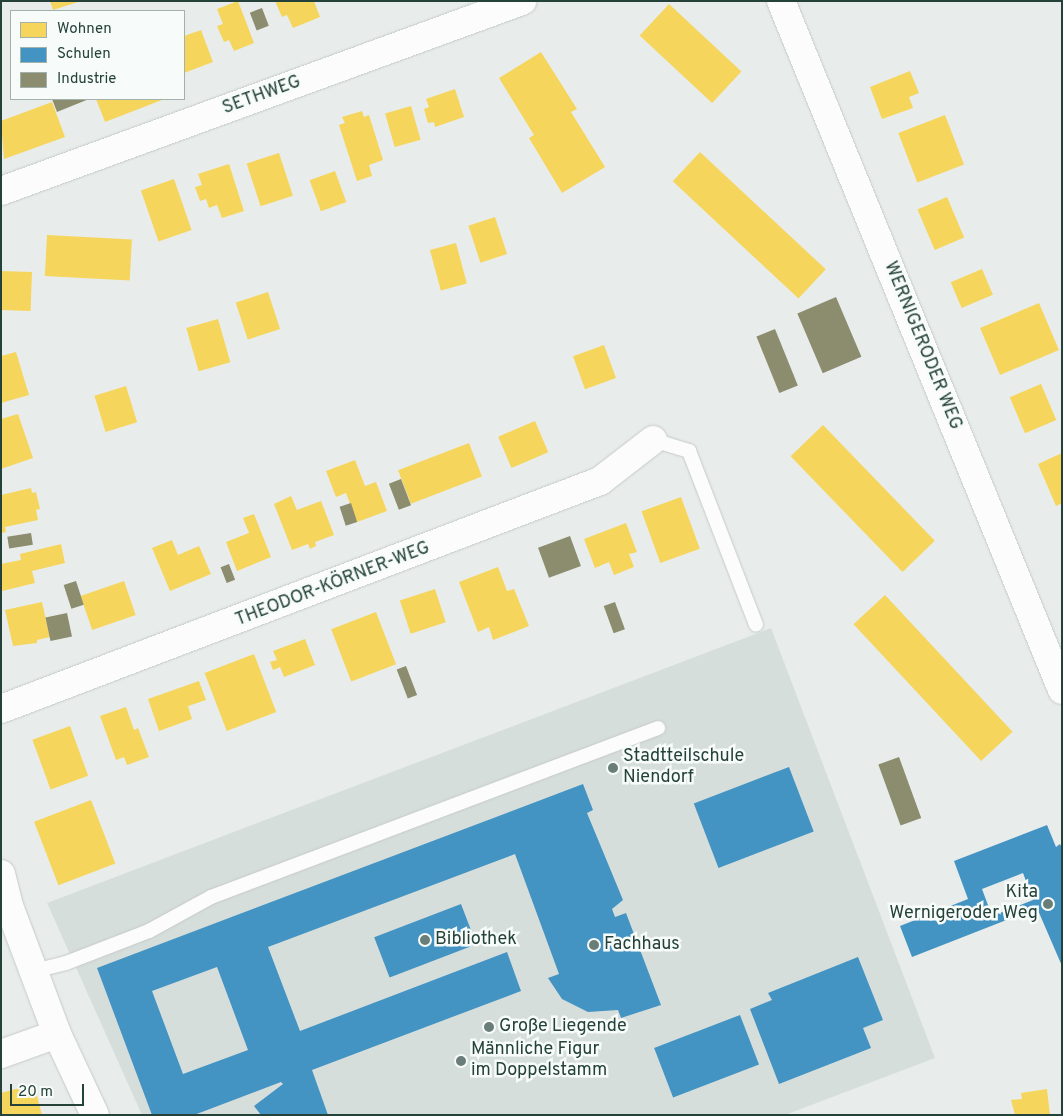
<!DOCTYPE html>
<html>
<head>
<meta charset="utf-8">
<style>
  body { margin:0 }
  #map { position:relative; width:1063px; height:1116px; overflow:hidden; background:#e8edeb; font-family:Overpass,sans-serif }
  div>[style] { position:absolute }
  .built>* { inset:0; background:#d6dedb }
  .homes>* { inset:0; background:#f6d55c; transform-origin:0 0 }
  .schools>* { inset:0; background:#4393c3; transform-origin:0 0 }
  .industry>* { inset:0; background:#8c8c6e; transform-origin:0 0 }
  .roads { filter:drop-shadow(0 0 1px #c5cac8) drop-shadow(0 0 1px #c5cac8) }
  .lane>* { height:14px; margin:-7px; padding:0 7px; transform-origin:7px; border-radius:7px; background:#fcfcfc }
  .street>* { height:28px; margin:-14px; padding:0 14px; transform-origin:14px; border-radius:14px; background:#fcfcfc }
  .secondary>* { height:28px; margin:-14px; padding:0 14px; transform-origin:14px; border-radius:14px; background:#fcfcfc }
  .dots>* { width:14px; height:14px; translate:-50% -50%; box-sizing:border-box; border:2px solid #f7fbf9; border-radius:50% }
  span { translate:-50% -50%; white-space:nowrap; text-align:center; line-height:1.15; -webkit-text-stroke:5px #f7fbf9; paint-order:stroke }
  .street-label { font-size:18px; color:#24423a }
  .poi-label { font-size:18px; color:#24423a }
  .left { translate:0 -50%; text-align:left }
  .right { translate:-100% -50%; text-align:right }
  .frame { position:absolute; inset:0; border:2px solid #24423a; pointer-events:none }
  .legend { position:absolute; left:10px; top:10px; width:175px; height:90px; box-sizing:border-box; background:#f7fbf9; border:1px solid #a3b1ad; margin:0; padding:6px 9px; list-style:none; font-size:15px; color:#24423a }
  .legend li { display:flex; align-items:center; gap:10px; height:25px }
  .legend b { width:25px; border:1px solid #a3b1ad }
  .scale { position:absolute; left:10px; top:1084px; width:74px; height:22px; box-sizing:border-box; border:2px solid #24423a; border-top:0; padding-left:6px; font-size:15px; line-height:18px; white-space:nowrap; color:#24423a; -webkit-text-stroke:4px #f7fbf9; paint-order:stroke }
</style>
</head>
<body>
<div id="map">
  <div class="built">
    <i style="clip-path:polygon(771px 628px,935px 1058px,785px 1115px,142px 1115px,47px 903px)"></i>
  </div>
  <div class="homes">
    <i style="clip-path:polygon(50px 1px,77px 1px,78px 2px,53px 10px)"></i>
    <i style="clip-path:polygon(238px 1px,254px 43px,234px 51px,229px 40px,224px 42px,217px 26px,223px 24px,217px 9px)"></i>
    <i style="clip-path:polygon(275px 1px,314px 1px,320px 17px,293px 28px,287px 15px,282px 17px)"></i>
    <i style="left:669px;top:4px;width:99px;height:43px;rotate:43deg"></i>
    <i style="clip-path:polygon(201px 30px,213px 62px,184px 73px,184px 36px)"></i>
    <i style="clip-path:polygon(541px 52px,577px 109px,571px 112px,605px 167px,562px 193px,529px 138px,534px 135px,499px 78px)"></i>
    <i style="clip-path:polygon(910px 71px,919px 93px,909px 97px,913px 108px,882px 119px,870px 87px)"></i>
    <i style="clip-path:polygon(455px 89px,464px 117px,435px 127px,434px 122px,428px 123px,424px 109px,429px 107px,426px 99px)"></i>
    <i style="clip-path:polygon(96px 99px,161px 99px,162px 100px,105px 122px)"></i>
    <i style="clip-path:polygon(52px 102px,65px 137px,4px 159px,1px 121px)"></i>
    <i style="left:411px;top:106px;width:35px;height:27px;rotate:74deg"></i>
    <i style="clip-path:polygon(362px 111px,364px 117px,369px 115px,383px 160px,369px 165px,372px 176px,357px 181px,339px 125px,345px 123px,342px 117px)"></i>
    <i style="left:945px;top:115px;width:53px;height:50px;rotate:69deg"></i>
    <i style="left:700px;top:152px;width:172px;height:40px;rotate:43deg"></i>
    <i style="left:279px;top:153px;width:45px;height:34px;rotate:72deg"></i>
    <i style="clip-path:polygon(229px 164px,244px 211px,222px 218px,217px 205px,209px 208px,206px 199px,200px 201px,195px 187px,202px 185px,198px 174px)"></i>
    <i style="left:335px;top:171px;width:33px;height:27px;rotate:70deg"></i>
    <i style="left:174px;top:179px;width:54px;height:35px;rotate:71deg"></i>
    <i style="left:947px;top:197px;width:44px;height:32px;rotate:67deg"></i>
    <i style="left:495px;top:217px;width:39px;height:28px;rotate:72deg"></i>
    <i style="left:47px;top:235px;width:85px;height:41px;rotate:3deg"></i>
    <i style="left:456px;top:243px;width:42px;height:27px;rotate:75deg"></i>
    <i style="left:982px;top:269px;width:28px;height:34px;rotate:67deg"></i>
    <i style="left:1px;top:271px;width:31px;height:39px;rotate:2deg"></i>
    <i style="left:268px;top:292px;width:39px;height:34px;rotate:72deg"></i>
    <i style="left:1039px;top:303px;width:51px;height:64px;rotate:67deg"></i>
    <i style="left:218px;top:319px;width:45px;height:33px;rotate:74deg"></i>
    <i style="left:604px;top:345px;width:35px;height:33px;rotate:70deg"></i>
    <i style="clip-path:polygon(16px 352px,29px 395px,1px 403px,1px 356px)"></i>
    <i style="left:1041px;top:384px;width:39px;height:34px;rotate:67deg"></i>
    <i style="left:126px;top:386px;width:38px;height:33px;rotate:73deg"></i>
    <i style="clip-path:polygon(18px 414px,33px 458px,1px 469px,1px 419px)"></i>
    <i style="left:535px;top:421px;width:34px;height:40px;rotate:67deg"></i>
    <i style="left:823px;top:425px;width:161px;height:45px;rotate:46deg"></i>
    <i style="left:469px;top:443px;width:36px;height:76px;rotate:69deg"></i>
    <i style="clip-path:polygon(1062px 453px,1062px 503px,1056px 506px,1038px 464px)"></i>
    <i style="clip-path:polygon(355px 460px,365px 486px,376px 482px,387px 511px,357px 522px,346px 493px,336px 497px,326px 471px)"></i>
    <i style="clip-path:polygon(31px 488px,32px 493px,36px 492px,40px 509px,36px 510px,38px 520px,5px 527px,6px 532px,1px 533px,1px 495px)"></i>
    <i style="clip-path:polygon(291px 496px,297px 510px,321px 501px,334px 535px,315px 542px,316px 546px,310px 549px,308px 544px,292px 550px,274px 504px)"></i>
    <i style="left:681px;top:497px;width:55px;height:42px;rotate:70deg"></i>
    <i style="clip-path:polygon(254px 514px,271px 557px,237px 571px,226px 542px,249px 533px,243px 518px)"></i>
    <i style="clip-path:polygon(626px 523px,637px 552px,629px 554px,634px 567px,614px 575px,609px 562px,595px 568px,584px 539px)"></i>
    <i style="clip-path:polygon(172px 540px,178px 555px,199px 546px,211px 574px,170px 591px,152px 548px)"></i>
    <i style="clip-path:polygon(61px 544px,65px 563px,32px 571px,35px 583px,2px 591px,1px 564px,21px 560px,20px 554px)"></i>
    <i style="clip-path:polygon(498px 567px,507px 591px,514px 589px,529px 626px,493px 640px,489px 627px,478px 632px,459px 582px)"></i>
    <i style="left:124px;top:581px;width:36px;height:46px;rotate:71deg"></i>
    <i style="left:435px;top:589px;width:35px;height:37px;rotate:72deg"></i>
    <i style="left:885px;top:595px;width:187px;height:43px;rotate:47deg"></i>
    <i style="clip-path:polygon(42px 602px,50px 637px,37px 640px,37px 643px,13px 646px,5px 610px)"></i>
    <i style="left:376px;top:612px;width:56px;height:48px;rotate:69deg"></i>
    <i style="clip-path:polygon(305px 639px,315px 665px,284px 677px,280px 667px,273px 670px,270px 662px,277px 660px,273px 651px)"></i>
    <i style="left:254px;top:654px;width:62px;height:53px;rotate:69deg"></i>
    <i style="clip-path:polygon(199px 681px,206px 700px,188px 706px,192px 719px,159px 731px,148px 699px)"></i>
    <i style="clip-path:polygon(126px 707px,134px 730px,138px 728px,149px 757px,127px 765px,124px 757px,116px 760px,100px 716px)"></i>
    <i style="left:70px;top:726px;width:53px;height:40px;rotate:70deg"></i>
    <i style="left:91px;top:800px;width:68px;height:61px;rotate:69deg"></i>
    <i style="clip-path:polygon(34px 1084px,42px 1115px,1px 1115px,1px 1093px)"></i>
    <i style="clip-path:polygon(1047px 1089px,1050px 1115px,1015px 1115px,1011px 1100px,1022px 1099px,1021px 1093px)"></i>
  </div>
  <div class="schools">
    <i style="left:789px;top:767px;width:69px;height:102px;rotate:69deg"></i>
    <i style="clip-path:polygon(evenodd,583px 784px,593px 810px,587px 813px,623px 900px,612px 909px,615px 917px,626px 913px,661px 1005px,621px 1018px,618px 1010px,588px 1012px,562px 999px,548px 978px,559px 974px,515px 854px,268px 947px,300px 1031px,507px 952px,521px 991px,312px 1070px,328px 1115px,261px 1115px,254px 1106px,283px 1084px,281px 1082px,194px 1115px,152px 1115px,97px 968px,583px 784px,217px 967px,248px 1050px,183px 1074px,152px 991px,217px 967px)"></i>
    <i style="clip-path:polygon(evenodd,1047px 825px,1056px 847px,1060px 844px,1062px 848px,1062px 966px,1037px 908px,912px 957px,900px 926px,968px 899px,954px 861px,1047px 825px,1023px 873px,1033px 900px,992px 916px,982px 889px,1023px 873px)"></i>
    <i style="left:461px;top:904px;width:43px;height:93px;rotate:69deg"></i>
    <i style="clip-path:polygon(858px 957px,883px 1020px,863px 1028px,871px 1048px,779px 1084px,750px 1009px,772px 1000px,768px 993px)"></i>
    <i style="left:740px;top:1015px;width:53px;height:92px;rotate:69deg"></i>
  </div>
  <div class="industry">
    <i style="left:262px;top:8px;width:19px;height:13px;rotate:69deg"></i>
    <i style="clip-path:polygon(52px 99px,89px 99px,57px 112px)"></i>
    <i style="left:836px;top:297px;width:65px;height:42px;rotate:67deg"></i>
    <i style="left:775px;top:329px;width:61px;height:20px;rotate:68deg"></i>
    <i style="left:401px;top:479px;width:28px;height:13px;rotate:69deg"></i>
    <i style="left:351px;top:503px;width:20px;height:12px;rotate:72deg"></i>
    <i style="left:31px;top:533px;width:12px;height:24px;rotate:81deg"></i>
    <i style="left:570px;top:536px;width:32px;height:34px;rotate:70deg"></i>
    <i style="left:229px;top:564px;width:17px;height:9px;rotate:69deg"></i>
    <i style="left:76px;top:581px;width:25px;height:13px;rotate:72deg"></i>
    <i style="left:615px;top:602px;width:29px;height:12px;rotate:70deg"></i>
    <i style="left:67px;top:613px;width:24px;height:22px;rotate:78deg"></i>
    <i style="left:406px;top:666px;width:31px;height:10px;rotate:69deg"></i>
    <i style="left:899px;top:757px;width:65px;height:22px;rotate:70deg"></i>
  </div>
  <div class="roads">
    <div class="lane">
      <i style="left:653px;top:440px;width:38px;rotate:17deg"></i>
      <i style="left:689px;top:451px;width:186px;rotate:68.9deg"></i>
      <i style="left:34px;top:971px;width:33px;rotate:-14deg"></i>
      <i style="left:66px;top:963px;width:89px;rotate:-21.1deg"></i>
      <i style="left:149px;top:931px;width:71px;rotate:-28.7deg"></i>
      <i style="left:211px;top:897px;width:478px;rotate:-20.7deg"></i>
    </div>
    <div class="street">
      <i style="left:781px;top:1px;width:744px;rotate:67.81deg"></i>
      <i style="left:1px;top:191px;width:555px;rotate:-20.04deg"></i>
      <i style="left:1px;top:709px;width:641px;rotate:-20.84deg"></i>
      <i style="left:600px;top:481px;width:67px;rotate:-37.7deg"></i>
    </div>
    <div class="secondary">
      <i style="left:1px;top:874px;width:33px;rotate:76deg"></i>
      <i style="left:9px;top:906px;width:137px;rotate:69.4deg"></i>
      <i style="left:57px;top:1034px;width:89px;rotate:64.9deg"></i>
      <i style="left:1px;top:1054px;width:59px;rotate:-19.7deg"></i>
    </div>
  </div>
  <div class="dots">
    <i style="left:613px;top:768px;background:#697e78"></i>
    <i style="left:1048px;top:904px;background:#697e78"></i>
    <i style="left:425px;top:940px;background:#697e78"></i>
    <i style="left:594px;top:945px;background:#697e78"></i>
    <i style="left:489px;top:1027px;background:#697e78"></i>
    <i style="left:461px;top:1061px;background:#697e78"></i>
  </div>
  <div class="street-label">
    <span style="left:262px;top:96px;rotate:-20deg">SETHWEG</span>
    <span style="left:922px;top:346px;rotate:68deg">WERNIGERODER WEG</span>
    <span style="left:333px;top:585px;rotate:-21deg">THEODOR-KÖRNER-WEG</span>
  </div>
  <div class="poi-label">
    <span class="left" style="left:623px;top:768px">Stadtteilschule<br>Niendorf</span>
    <span class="right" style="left:1038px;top:904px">Kita<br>Wernigeroder Weg</span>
    <span class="left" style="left:435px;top:940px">Bibliothek</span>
    <span class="left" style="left:604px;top:945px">Fachhaus</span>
    <span class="left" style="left:499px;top:1027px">Große Liegende</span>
    <span class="left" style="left:471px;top:1061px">Männliche Figur<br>im Doppelstamm</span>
  </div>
  <div class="frame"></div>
  <ul class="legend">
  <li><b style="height:14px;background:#f6d55c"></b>Wohnen</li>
  <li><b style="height:14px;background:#4393c3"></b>Schulen</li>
  <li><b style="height:14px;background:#8c8c6e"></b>Industrie</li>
  </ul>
  <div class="scale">20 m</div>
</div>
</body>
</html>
